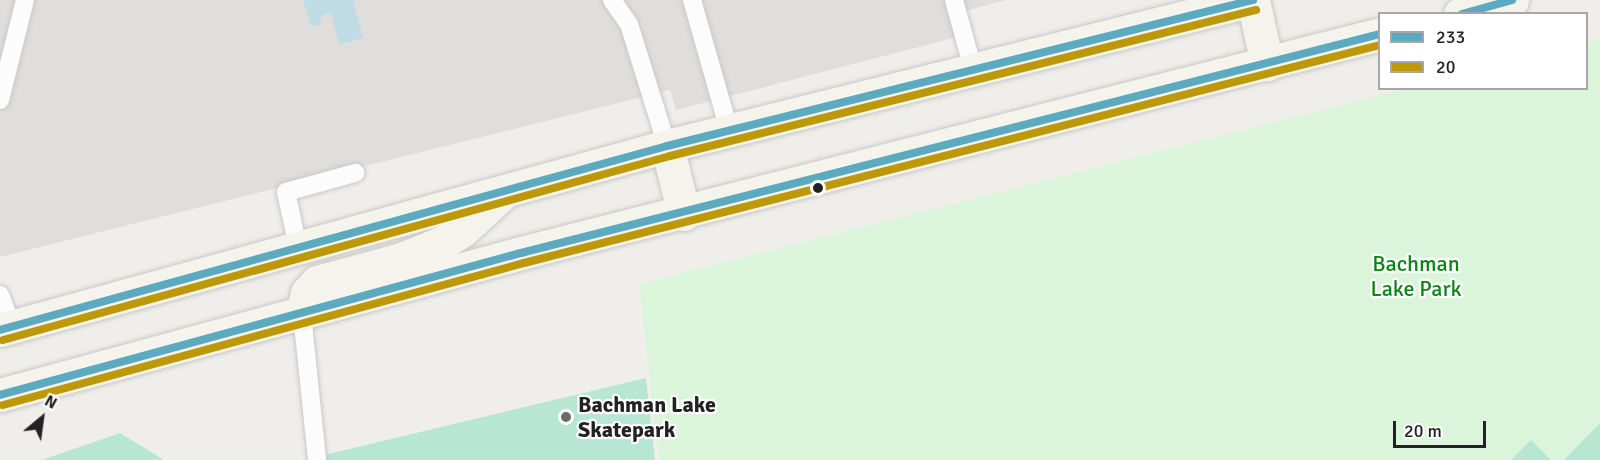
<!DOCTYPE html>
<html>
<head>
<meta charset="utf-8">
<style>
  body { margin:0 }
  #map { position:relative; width:1600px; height:460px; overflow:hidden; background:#f0eeeb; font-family:Signika,sans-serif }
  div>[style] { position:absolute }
  .residential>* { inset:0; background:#dfdedc }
  .park>* { inset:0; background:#daf5da }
  .pitch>* { inset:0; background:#b7e6d2 }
  .water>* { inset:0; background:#bfdbe3 }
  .roads { filter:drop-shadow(0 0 2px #c9c8c7) drop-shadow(0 0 2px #c9c8c7) }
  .lane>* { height:18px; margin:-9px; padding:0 9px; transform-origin:9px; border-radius:9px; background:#fdfcfc }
  .secondary>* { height:33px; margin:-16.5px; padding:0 16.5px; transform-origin:16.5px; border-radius:16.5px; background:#f4f4ed }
  .bus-1>* { height:8px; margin:-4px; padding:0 4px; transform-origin:4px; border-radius:4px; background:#5caac0 }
  .bus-2>* { height:8px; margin:-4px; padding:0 4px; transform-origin:4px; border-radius:4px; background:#bd990a }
  .dots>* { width:16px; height:16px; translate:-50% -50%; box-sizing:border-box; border:3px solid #fff; border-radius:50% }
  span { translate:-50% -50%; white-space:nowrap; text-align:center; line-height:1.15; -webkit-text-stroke:4.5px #fff; paint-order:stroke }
  .park-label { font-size:22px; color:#0c8416 }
  .poi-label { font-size:22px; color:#222; font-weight:700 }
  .left { translate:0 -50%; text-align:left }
  .legend { position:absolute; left:1378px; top:12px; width:210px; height:78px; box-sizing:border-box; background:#fff; border:2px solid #a7a7a7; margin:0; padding:8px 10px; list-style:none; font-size:18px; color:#222 }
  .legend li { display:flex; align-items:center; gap:12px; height:30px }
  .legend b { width:30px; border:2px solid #a7a7a7 }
  .north { position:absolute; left:12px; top:388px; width:60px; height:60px; -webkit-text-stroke:4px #fff; paint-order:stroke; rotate:29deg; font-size:16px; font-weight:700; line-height:24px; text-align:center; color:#222 }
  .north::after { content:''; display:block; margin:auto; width:21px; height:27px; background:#222; clip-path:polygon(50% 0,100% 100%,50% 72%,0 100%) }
  .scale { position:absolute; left:1393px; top:421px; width:93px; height:27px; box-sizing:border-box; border:3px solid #222; border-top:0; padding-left:8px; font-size:18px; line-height:21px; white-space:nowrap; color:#222; -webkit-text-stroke:4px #fff; paint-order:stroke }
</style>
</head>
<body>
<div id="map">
  <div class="residential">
    <i style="clip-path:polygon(0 0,1006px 0,951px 15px,957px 37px,676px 110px,670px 90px,0 257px)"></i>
  </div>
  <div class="park">
    <i style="clip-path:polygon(1600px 39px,1600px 460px,659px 460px,639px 284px,1405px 89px,1586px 88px,1587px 42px)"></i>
  </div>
  <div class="pitch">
    <i style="clip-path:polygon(646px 378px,655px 460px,304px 460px,316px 457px)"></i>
    <i style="clip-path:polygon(1600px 423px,1600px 460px,1564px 460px)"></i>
    <i style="clip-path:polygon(120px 433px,164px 460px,42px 460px)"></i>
    <i style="clip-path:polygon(1531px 440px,1551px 460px,1511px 460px)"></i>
  </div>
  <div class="water">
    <i style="clip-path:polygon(303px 0,353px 0,363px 38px,339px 44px,331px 13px,320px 16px,321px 24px,311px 26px)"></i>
  </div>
  <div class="roads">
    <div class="lane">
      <i style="left:612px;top:0;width:29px;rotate:55deg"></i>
      <i style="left:629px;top:24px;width:128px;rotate:72.7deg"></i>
      <i style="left:692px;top:0;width:135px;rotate:74.1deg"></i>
      <i style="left:954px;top:0;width:72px;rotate:74.6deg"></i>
      <i style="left:0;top:100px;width:103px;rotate:-76deg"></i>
      <i style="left:298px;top:247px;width:56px;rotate:-102.3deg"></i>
      <i style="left:286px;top:192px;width:72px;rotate:-15.4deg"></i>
      <i style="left:0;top:295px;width:33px;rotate:69deg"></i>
      <i style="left:302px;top:314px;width:147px;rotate:84.1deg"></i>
    </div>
    <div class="secondary">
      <i style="left:1253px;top:0;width:66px;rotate:77.7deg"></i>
      <i style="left:1460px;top:14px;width:54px;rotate:-15.1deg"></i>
      <i style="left:667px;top:146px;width:70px;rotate:76deg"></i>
      <i style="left:302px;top:314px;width:22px;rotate:-77deg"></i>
      <i style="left:307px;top:293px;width:15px;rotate:-48deg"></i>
      <i style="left:317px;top:282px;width:87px;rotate:-15.3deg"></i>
      <i style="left:401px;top:259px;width:48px;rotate:-21.8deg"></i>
      <i style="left:446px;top:241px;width:20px;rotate:-33deg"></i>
      <i style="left:463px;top:230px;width:54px;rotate:-42.8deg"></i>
      <i style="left:0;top:330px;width:692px;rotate:-15.42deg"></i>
      <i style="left:667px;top:146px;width:604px;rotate:-13.99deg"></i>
      <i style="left:0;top:395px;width:540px;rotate:-15.25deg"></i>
      <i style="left:521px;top:253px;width:886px;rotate:-14.3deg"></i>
    </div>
  </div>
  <div class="bus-1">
    <i style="left:1462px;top:14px;width:52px;rotate:-15.6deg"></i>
    <i style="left:0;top:330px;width:692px;rotate:-15.42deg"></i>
    <i style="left:667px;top:146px;width:604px;rotate:-13.99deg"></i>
    <i style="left:0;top:395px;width:540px;rotate:-15.25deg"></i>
    <i style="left:521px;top:253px;width:886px;rotate:-14.3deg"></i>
  </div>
  <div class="bus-2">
    <i style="left:3px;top:340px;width:692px;rotate:-15.42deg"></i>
    <i style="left:670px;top:156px;width:604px;rotate:-13.99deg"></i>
    <i style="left:3px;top:405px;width:540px;rotate:-15.25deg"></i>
    <i style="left:524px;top:263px;width:883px;rotate:-14.29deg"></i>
  </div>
  <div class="dots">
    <i style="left:818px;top:188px;background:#222"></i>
    <i style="left:566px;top:417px;background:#6a6968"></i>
  </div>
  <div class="park-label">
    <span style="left:1416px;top:276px">Bachman<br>Lake Park</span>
  </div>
  <div class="poi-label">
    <span class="left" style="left:578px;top:417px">Bachman Lake<br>Skatepark</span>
  </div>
  <ul class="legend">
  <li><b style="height:8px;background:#5caac0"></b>233</li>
  <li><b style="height:8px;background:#bd990a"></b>20</li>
  </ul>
  <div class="north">N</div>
  <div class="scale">20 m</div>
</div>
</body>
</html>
